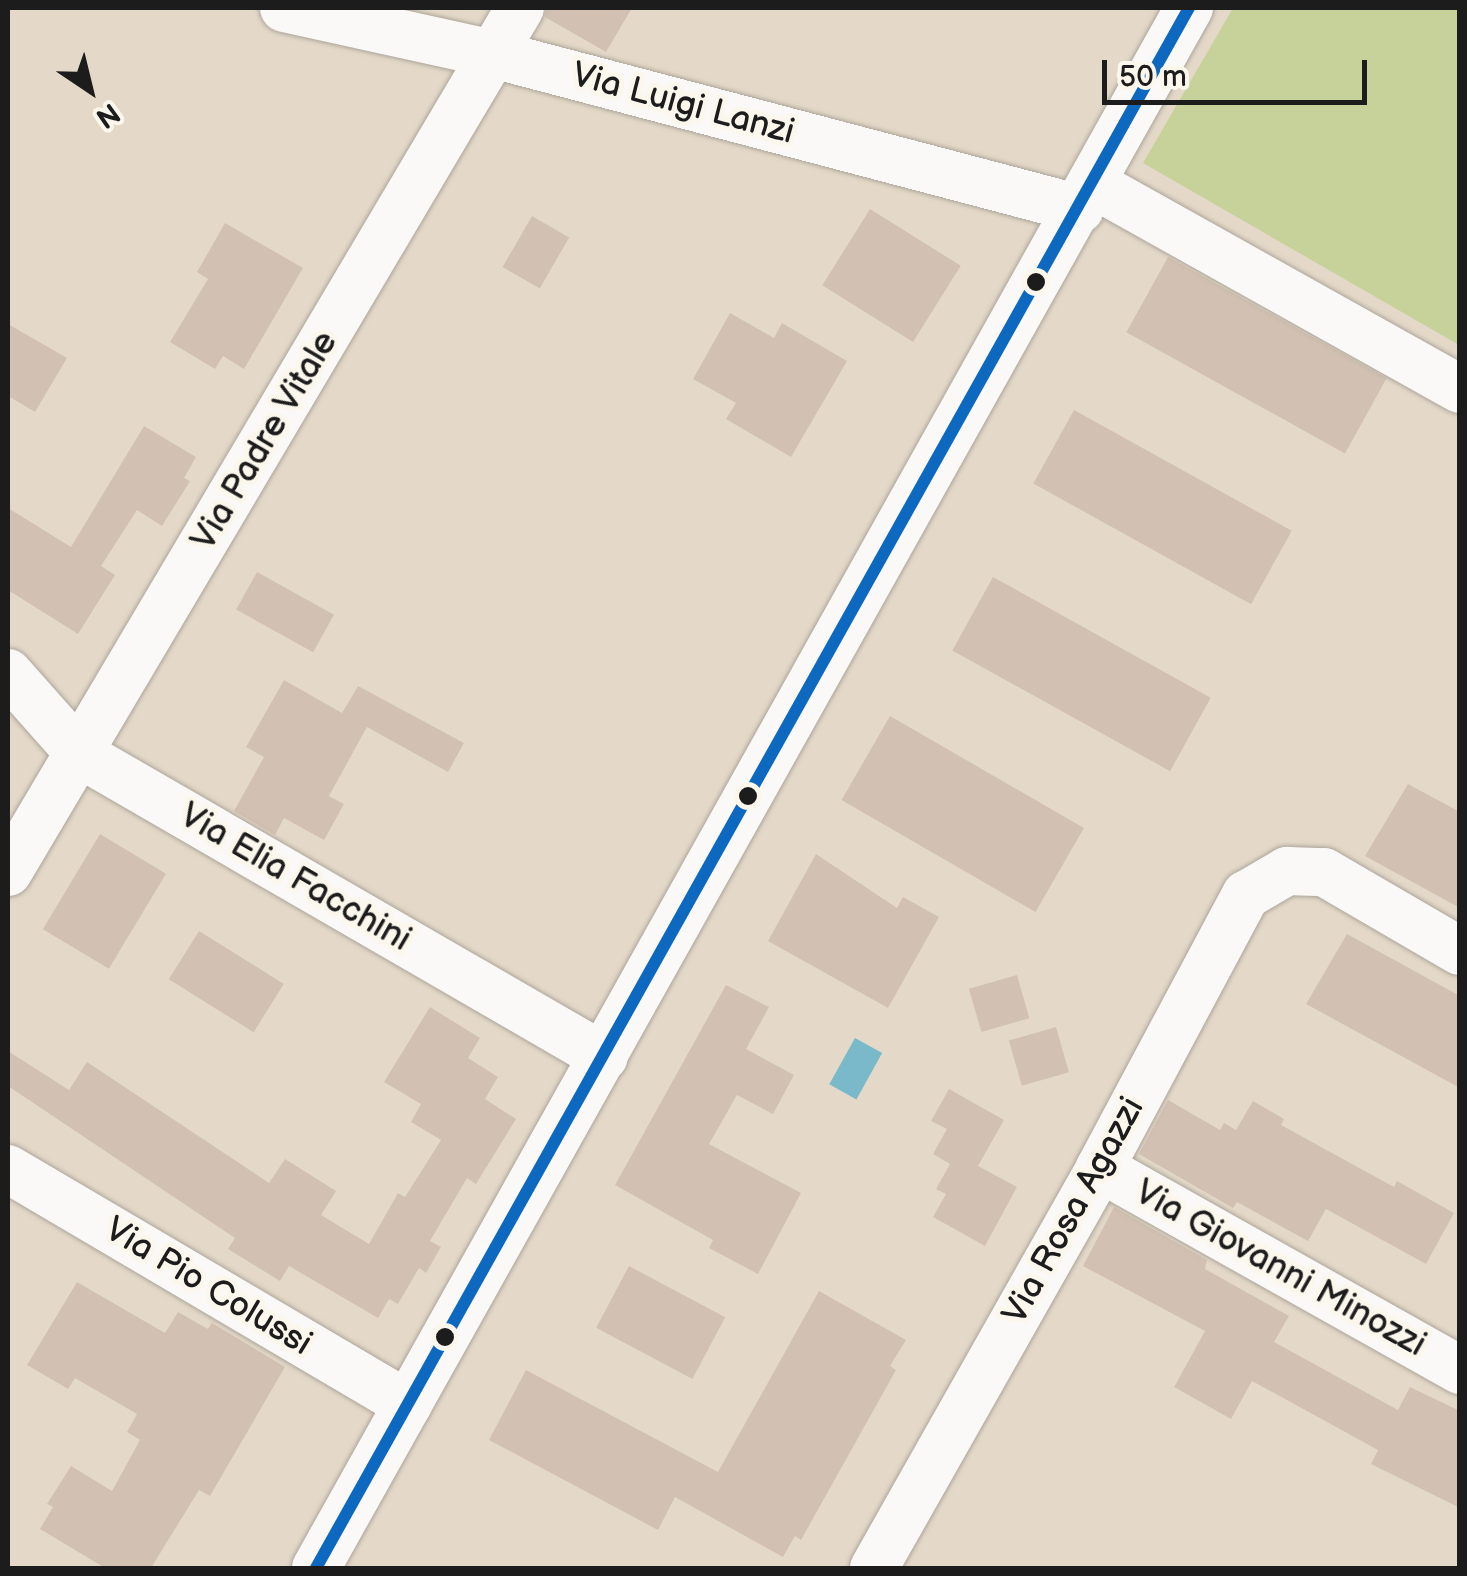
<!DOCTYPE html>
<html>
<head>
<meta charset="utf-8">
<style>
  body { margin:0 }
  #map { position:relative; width:1467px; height:1576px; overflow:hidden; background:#e4d9c8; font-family:"Balsamiq Sans",sans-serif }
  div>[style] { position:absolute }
  .green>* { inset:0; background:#c6d29a }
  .water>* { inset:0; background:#79b9c9; transform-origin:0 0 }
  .building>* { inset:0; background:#d2c1b2; transform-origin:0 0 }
  .roads { filter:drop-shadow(0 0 2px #aca59a) drop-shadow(0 0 2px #aca59a) }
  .minor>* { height:48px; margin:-24px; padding:0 24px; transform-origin:24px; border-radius:24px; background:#fbf9f7 }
  .bus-1>* { height:12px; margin:-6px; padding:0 6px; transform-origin:6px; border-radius:6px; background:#0c69bf }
  .dots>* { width:28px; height:28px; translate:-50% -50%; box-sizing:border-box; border:5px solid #fbf7ec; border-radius:50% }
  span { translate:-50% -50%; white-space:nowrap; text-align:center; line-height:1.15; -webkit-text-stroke:10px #fbf7ec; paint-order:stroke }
  .street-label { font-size:35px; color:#1c1c1c }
  .frame { position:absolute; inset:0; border:10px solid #1c1c1c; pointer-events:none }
  .north { position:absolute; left:40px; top:40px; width:100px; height:100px; -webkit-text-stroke:8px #fbf7ec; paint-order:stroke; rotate:145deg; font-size:28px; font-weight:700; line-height:40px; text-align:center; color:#1c1c1c }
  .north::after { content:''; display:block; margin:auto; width:35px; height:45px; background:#1c1c1c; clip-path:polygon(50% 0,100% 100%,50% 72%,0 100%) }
  .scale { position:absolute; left:1102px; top:60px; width:265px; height:45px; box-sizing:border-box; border:5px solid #1c1c1c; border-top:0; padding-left:12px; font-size:30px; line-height:35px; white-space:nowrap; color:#1c1c1c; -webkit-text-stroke:8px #fbf7ec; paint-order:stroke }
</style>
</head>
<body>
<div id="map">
  <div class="green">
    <i style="clip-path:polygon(1233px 8px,1459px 8px,1459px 345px,1143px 163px)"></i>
  </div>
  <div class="water">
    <i style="left:855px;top:1038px;width:31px;height:53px;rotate:29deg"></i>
  </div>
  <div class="building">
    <i style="clip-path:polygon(547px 8px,632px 8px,606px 52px,545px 17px)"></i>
    <i style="left:870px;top:209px;width:107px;height:90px;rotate:32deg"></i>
    <i style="left:532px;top:216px;width:43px;height:59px;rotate:30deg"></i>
    <i style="clip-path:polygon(225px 223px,303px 268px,244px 369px,223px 356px,215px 369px,170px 342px,208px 279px,197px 272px)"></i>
    <i style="left:1168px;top:257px;width:250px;height:86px;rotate:29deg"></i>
    <i style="clip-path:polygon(730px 313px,774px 338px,782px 323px,847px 361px,791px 457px,726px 419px,736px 403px,693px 379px)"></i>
    <i style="clip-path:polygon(8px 324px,67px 358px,35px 412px,8px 396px)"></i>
    <i style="left:1074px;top:410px;width:249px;height:84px;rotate:29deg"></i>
    <i style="clip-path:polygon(144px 426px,196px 457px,184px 478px,190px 481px,162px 526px,137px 510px,101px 566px,115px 575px,78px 634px,8px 590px,8px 508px,71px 547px)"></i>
    <i style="left:257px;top:572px;width:88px;height:43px;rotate:29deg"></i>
    <i style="left:993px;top:577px;width:249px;height:84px;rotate:29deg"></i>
    <i style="clip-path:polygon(284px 680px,342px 713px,358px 686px,464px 743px,448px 772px,367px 727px,329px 796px,344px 804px,324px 840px,284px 818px,275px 835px,234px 811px,264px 757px,246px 747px)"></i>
    <i style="left:890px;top:716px;width:224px;height:97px;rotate:30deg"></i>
    <i style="clip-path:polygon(1408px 784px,1460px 812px,1460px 908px,1365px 856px)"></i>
    <i style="left:100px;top:834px;width:77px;height:111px;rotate:31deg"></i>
    <i style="clip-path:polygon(816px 854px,897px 908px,903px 897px,939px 917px,888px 1008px,768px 941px)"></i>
    <i style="left:199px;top:931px;width:100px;height:57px;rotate:32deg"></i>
    <i style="clip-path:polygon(1347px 934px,1460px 996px,1460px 1088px,1306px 1004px)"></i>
    <i style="left:1017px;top:975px;width:45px;height:50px;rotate:74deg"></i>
    <i style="clip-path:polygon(726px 985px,769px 1007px,746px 1049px,794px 1075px,773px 1114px,737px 1095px,709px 1144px,801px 1193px,758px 1274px,709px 1248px,713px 1240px,615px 1185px)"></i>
    <i style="clip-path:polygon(430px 1007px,480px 1038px,468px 1058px,498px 1077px,485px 1099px,516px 1119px,476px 1184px,467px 1178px,430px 1241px,441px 1247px,426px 1273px,419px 1268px,398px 1304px,389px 1299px,378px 1318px,289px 1266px,280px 1281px,228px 1249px,235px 1238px,8px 1086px,8px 1051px,69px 1090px,87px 1062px,269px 1183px,285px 1159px,336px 1191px,321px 1215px,369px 1244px,398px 1193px,405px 1197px,441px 1140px,411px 1122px,421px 1104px,384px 1082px)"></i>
    <i style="left:1056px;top:1027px;width:47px;height:49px;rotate:74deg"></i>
    <i style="clip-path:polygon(949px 1089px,1004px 1120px,978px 1166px,1017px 1187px,985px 1246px,933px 1217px,946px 1194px,936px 1189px,950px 1164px,933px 1154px,947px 1129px,931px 1121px)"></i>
    <i style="clip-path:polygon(1168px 1100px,1220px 1130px,1224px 1123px,1236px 1130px,1253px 1101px,1284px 1119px,1281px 1125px,1394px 1187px,1397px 1181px,1454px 1213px,1426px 1264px,1326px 1209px,1308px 1241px,1237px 1202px,1233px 1208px,1139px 1154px)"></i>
    <i style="clip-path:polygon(1114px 1207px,1207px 1260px,1205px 1269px,1289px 1316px,1274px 1342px,1398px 1410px,1410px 1387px,1460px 1411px,1460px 1508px,1371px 1464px,1378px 1450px,1252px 1381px,1231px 1419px,1174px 1387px,1205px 1331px,1083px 1266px)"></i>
    <i style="left:629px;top:1266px;width:109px;height:70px;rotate:28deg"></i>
    <i style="clip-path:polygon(77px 1282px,165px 1333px,178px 1312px,208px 1329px,212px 1323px,285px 1367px,210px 1496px,199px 1490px,151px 1568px,105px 1568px,40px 1529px,53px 1507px,47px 1504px,71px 1466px,112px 1491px,140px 1440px,127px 1432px,137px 1414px,75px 1378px,68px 1389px,27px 1365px)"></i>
    <i style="clip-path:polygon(819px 1291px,906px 1340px,890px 1366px,896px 1370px,801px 1540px,795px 1536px,783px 1557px,675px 1497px,658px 1530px,489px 1440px,526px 1370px,718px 1472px)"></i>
  </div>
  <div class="roads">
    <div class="minor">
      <i style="left:284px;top:8px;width:214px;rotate:12.4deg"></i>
      <i style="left:493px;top:54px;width:607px;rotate:14.79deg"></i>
      <i style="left:1093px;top:184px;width:420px;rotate:29.2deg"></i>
      <i style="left:8px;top:673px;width:108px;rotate:48.4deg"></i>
      <i style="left:80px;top:754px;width:605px;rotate:30.04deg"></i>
      <i style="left:8px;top:872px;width:1004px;rotate:-59.35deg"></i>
      <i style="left:1100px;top:1168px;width:413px;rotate:29.3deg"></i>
      <i style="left:8px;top:1169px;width:464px;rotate:30.5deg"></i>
      <i style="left:316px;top:1568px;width:1788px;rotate:-60.77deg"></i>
      <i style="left:874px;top:1568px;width:459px;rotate:-60.5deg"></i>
      <i style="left:1100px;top:1168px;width:310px;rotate:-61.9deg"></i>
      <i style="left:1246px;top:895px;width:48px;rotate:-30.3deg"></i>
      <i style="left:1287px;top:871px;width:37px;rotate:2deg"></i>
      <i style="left:1324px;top:872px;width:157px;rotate:30.2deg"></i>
    </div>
  </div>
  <div class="bus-1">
    <i style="left:316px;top:1568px;width:1788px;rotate:-60.77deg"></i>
  </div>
  <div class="dots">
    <i style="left:1036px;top:282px;background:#1c1c1c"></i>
    <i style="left:748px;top:796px;background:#1c1c1c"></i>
    <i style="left:445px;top:1337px;background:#1c1c1c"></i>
  </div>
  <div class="street-label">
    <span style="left:683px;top:104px;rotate:15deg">Via Luigi Lanzi</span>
    <span style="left:265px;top:441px;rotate:-59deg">Via Padre Vitale</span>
    <span style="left:295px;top:878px;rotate:30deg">Via Elia Facchini</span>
    <span style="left:1074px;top:1211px;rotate:-61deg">Via Rosa Agazzi</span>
    <span style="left:1280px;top:1269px;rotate:29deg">Via Giovanni Minozzi</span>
    <span style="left:208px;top:1287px;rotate:31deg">Via Pio Colussi</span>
  </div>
  <div class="frame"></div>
  <div class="north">N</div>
  <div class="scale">50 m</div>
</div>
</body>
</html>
